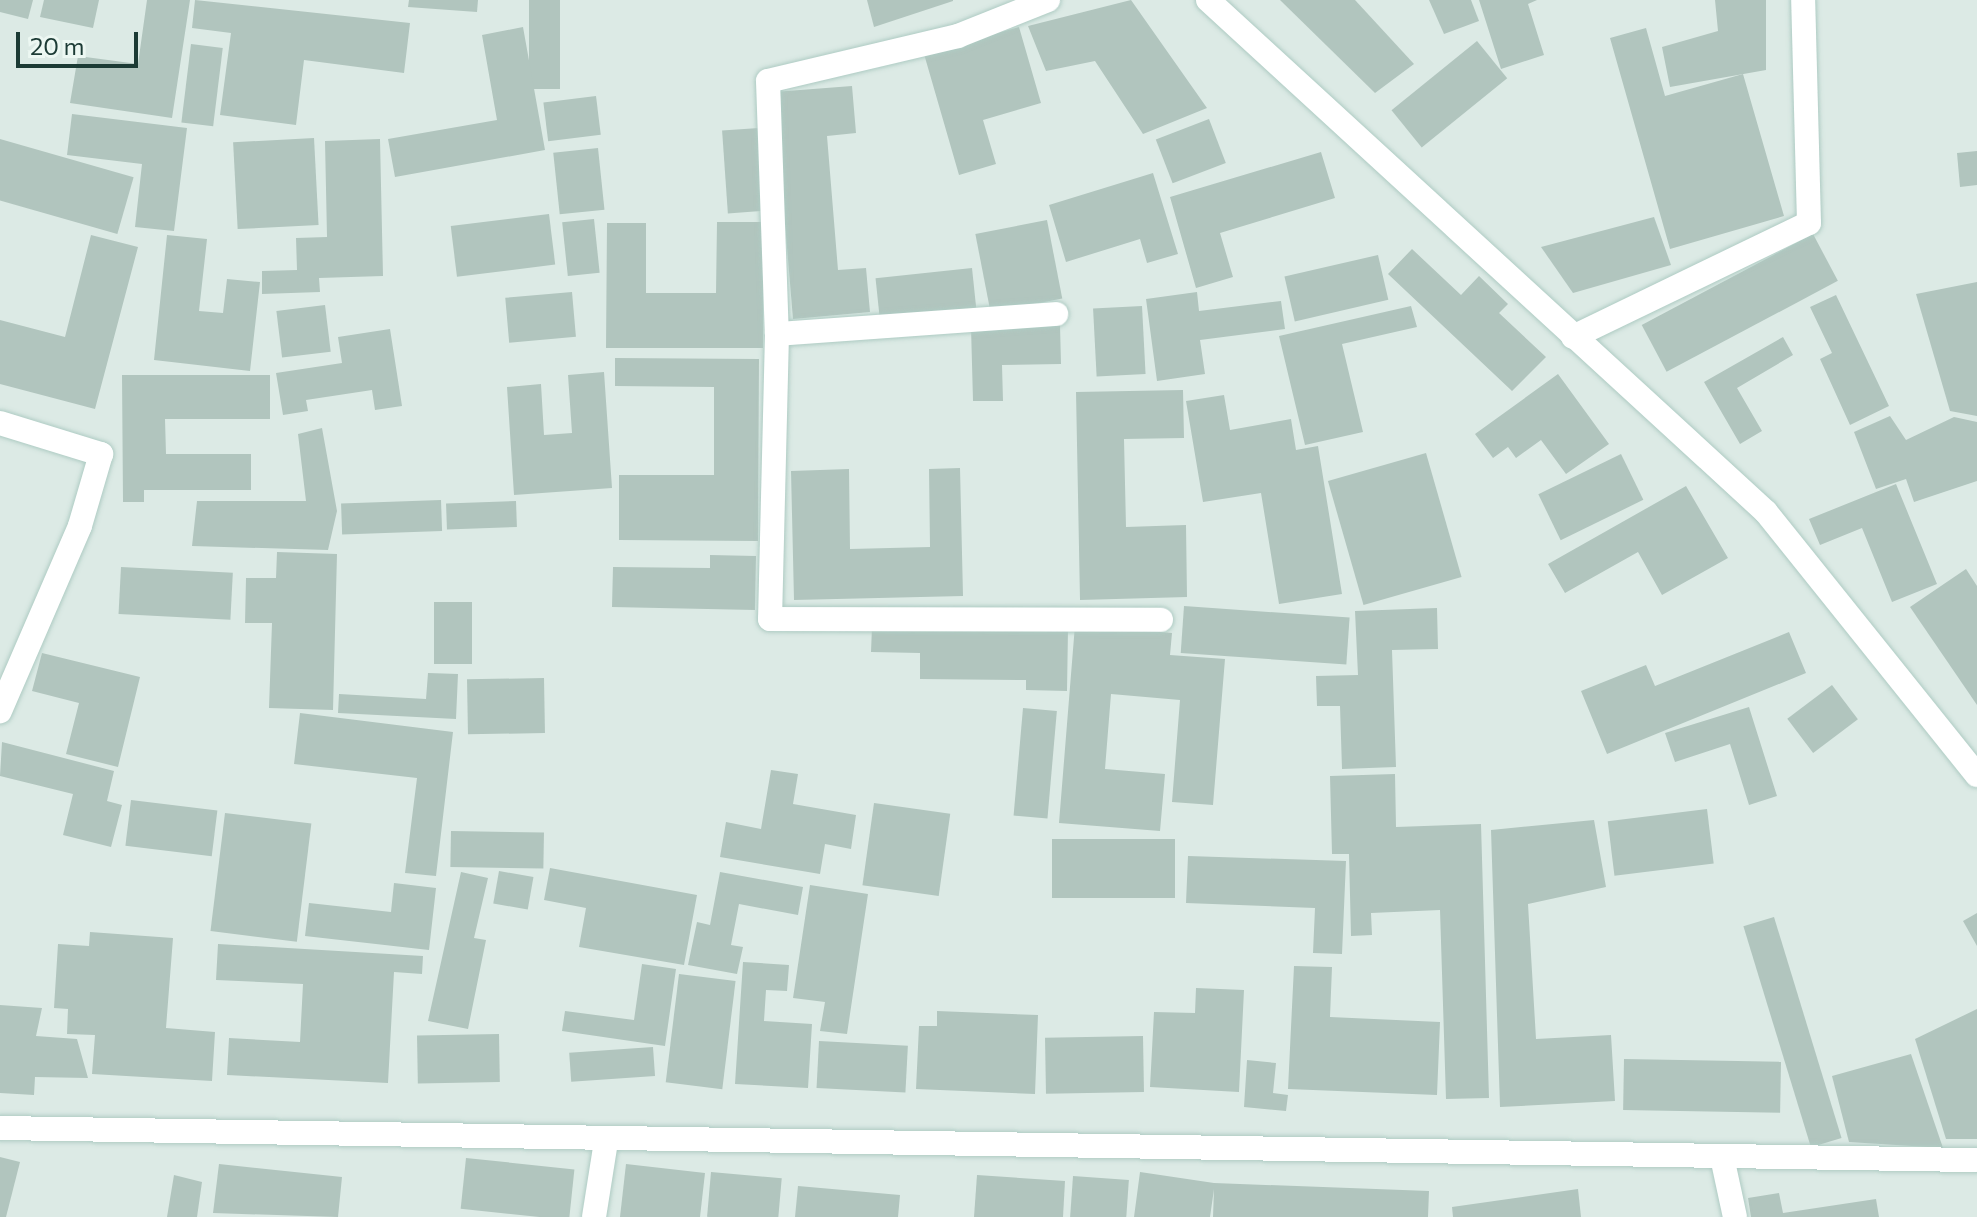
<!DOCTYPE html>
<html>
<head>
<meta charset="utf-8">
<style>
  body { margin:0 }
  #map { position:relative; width:1977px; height:1217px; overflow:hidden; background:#dceae5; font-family:Commissioner,sans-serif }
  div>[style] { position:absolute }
  .building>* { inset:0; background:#b1c5be; transform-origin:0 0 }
  .roads { filter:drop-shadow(0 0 2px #aecbc3) drop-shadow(0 0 2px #aecbc3) }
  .minor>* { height:24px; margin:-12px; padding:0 12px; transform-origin:12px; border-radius:12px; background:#fff }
  .tertiary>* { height:24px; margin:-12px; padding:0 12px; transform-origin:12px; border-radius:12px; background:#fff }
  .secondary>* { height:24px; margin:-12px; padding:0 12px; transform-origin:12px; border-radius:12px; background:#fff }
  span { translate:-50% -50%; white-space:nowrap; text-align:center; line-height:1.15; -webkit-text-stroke:8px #ecf7f2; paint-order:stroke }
  .scale { position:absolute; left:16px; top:32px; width:122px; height:36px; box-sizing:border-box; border:4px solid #1c3b35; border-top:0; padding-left:10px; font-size:24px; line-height:28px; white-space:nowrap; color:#1c3b35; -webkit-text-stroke:6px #ecf7f2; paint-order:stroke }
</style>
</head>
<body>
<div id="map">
  <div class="building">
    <i style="clip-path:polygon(0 0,33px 0,28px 19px,0 12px)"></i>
    <i style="clip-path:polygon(44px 0,99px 0,93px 28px,40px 17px)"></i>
    <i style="clip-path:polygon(147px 0,190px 0,172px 118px,70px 103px,78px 56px,138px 64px)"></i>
    <i style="clip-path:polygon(195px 0,410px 23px,404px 73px,304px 60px,296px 125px,220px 115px,231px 33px,192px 28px)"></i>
    <i style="clip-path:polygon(409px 0,478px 0,477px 12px,408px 7px)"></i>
    <i style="left:529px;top:0;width:31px;height:89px"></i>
    <i style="clip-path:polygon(867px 0,953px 0,953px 1px,874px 27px)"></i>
    <i style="clip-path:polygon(1131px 0,1207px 108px,1143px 134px,1095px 61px,1046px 71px,1028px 26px)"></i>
    <i style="clip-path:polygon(1280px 0,1355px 0,1414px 64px,1375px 93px)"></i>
    <i style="clip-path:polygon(1429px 0,1471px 0,1479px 21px,1444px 34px)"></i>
    <i style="clip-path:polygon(1479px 0,1537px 0,1528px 4px,1544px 55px,1501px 69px)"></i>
    <i style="clip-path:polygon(1715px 0,1766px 0,1766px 70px,1670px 87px,1662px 47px,1718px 31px)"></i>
    <i style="clip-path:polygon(523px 27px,545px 150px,395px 177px,388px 139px,497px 120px,482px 35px)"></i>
    <i style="clip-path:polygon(1019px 27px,1041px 103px,983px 120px,996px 164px,959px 175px,924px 54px)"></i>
    <i style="clip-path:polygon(1646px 28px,1665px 96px,1743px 74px,1784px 216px,1670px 249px,1610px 38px)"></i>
    <i style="left:1477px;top:41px;width:48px;height:110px;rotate:51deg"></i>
    <i style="left:191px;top:44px;width:32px;height:79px;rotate:7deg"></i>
    <i style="clip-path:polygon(852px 86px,856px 133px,827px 136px,838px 270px,866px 268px,870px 312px,793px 319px,774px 92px)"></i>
    <i style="left:596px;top:96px;width:39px;height:53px;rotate:83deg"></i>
    <i style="clip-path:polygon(72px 114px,187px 128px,174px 231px,135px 227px,142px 164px,67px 155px)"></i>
    <i style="left:1209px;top:119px;width:47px;height:57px;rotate:69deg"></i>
    <i style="left:759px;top:128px;width:83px;height:37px;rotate:86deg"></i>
    <i style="left:314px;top:138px;width:87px;height:81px;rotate:87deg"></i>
    <i style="left:0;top:139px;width:139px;height:59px;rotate:16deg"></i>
    <i style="clip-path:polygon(380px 139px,383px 276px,319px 278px,320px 292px,262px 294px,262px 271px,297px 270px,296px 238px,327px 237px,325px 141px)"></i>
    <i style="left:598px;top:148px;width:62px;height:45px;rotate:84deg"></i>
    <i style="clip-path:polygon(1977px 151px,1977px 185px,1960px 187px,1957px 153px)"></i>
    <i style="clip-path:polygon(1321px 152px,1335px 198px,1220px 233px,1233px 277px,1196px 288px,1170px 197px)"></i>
    <i style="clip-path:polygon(1153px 173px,1178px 254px,1147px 263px,1140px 239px,1066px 262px,1049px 205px)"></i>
    <i style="left:549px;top:214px;width:51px;height:99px;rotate:83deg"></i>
    <i style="clip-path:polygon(1654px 217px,1671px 265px,1573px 293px,1541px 247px)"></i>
    <i style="left:594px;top:219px;width:54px;height:32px;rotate:84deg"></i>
    <i style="left:1047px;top:220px;width:80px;height:73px;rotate:79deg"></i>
    <i style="clip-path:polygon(717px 222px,763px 222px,763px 348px,606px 348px,607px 223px,646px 223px,646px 293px,716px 293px)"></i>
    <i style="left:1813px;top:234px;width:53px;height:194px;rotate:62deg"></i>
    <i style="clip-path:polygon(91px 235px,138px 247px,95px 409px,0 384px,0 320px,65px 337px)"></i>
    <i style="clip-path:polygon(167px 235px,207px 239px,199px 311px,223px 313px,227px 279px,260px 282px,250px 371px,154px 360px)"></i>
    <i style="clip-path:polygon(1412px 249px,1461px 295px,1479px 276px,1508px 304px,1499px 313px,1546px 357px,1512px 391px,1388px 274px)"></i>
    <i style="left:1378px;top:255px;width:46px;height:96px;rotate:77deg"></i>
    <i style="left:972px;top:268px;width:41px;height:97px;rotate:84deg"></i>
    <i style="clip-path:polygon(1977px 282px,1977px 416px,1950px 411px,1916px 294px)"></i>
    <i style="left:572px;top:292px;width:45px;height:67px;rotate:85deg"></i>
    <i style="clip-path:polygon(1197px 292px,1199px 311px,1281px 301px,1285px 329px,1200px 340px,1205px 374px,1157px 381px,1146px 299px)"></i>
    <i style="clip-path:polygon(1836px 295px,1889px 406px,1850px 425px,1820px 359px,1832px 353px,1810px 307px)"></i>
    <i style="left:325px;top:305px;width:47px;height:49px;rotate:83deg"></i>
    <i style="left:1142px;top:306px;width:68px;height:49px;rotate:87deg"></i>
    <i style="clip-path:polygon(1411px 306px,1417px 327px,1342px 344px,1363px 432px,1305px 445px,1279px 336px)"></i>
    <i style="clip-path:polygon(1060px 325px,1061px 364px,1002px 365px,1003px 401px,973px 401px,971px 327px)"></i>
    <i style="clip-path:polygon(390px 329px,402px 406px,375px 410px,372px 390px,306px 400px,308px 411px,283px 415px,276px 373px,342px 363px,338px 337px)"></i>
    <i style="clip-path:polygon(1783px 337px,1793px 355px,1737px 388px,1762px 431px,1740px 444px,1704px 382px)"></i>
    <i style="clip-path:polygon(615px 358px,759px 359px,758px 541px,619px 540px,619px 475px,714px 475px,714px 387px,615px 386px)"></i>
    <i style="clip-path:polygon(604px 372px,612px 488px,514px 495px,507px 387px,541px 384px,544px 435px,572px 433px,568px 375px)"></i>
    <i style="clip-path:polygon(1558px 374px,1609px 444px,1566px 474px,1541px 440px,1516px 458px,1508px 447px,1493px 458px,1475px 434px)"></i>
    <i style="clip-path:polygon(122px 375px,270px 375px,270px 419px,165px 419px,166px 454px,251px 454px,251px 490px,144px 490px,144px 502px,123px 502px)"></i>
    <i style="clip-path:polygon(1183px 390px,1184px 438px,1124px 439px,1126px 527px,1186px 525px,1187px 597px,1080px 600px,1076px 392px)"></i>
    <i style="clip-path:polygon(1224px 395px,1230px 430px,1291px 419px,1296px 450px,1318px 446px,1342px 594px,1279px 604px,1261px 493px,1203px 502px,1186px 401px)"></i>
    <i style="clip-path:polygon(1890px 416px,1906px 440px,1954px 417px,1977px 422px,1977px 481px,1914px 502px,1906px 479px,1876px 489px,1854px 432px)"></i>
    <i style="clip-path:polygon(322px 428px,337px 511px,328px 550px,192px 546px,197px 501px,306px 501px,298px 434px)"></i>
    <i style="left:1426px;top:453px;width:129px;height:102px;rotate:74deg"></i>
    <i style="left:1621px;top:454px;width:51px;height:92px;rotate:64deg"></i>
    <i style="clip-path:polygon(960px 468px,963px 596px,794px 600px,791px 471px,849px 469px,850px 549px,930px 547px,929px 469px)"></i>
    <i style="clip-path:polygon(1896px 484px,1937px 584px,1892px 602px,1862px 528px,1820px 545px,1809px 519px)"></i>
    <i style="clip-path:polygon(1686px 486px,1728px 558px,1662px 595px,1638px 552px,1565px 593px,1548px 564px)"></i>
    <i style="left:441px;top:500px;width:31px;height:100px;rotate:88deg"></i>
    <i style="left:516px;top:501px;width:26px;height:70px;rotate:88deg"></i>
    <i style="clip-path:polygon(277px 552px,337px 554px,333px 710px,269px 708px,272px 623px,245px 623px,246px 578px,276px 578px)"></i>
    <i style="clip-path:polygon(710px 555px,756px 556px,755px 610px,612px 607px,613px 567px,710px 568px)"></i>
    <i style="left:121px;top:567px;width:112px;height:47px;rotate:3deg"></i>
    <i style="clip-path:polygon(1966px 569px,1977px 586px,1977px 705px,1910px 607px)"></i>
    <i style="left:434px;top:602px;width:38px;height:62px"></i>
    <i style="left:1184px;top:606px;width:166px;height:47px;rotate:4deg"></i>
    <i style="clip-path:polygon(1437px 608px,1438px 649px,1392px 650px,1396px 767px,1342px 769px,1340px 706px,1317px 706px,1316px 676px,1358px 675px,1355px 611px)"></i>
    <i style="clip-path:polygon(1075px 625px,1172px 633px,1170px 655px,1225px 659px,1213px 805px,1172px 802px,1180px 700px,1111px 694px,1105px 769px,1165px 774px,1160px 831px,1059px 823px)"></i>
    <i style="clip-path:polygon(872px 627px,1068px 629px,1067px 691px,1026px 690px,1026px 680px,920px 679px,920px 653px,871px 652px)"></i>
    <i style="clip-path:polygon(1789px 632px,1806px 673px,1607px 754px,1581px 691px,1646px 665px,1655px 686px)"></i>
    <i style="clip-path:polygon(42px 653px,140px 677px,118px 767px,66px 754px,79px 703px,32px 691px)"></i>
    <i style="clip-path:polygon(428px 673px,458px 674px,456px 719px,338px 713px,339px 694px,426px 699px)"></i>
    <i style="left:544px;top:678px;width:55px;height:77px;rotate:89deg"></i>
    <i style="left:1832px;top:685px;width:43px;height:56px;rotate:53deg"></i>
    <i style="clip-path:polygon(1749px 707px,1777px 796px,1749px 805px,1730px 744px,1675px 762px,1665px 733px)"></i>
    <i style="left:1023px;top:708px;width:34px;height:108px;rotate:5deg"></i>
    <i style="clip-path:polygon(300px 713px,453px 732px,436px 876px,405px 873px,417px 778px,294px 764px)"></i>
    <i style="clip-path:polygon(2px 742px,114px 771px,107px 801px,122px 805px,111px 847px,63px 835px,73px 794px,0 776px)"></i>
    <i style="clip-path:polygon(771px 770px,798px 774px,793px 804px,856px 815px,851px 849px,825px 844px,820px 874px,720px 857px,726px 822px,761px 829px)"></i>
    <i style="clip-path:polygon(1395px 774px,1396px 827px,1481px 824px,1489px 1098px,1446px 1099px,1440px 910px,1371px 913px,1372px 935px,1351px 936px,1349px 854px,1332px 854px,1330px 776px)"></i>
    <i style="left:131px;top:800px;width:87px;height:46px;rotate:7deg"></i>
    <i style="left:874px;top:803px;width:77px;height:83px;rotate:8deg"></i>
    <i style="left:1707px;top:809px;width:55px;height:100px;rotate:83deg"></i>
    <i style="left:225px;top:813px;width:87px;height:119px;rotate:7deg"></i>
    <i style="clip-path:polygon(1594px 820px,1606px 887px,1528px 904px,1536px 1039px,1611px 1035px,1615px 1101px,1500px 1107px,1491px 830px)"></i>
    <i style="left:451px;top:831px;width:93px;height:36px;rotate:1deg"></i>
    <i style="left:1175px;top:839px;width:59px;height:123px;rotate:90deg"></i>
    <i style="clip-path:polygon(1188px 856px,1346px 861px,1342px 954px,1313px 953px,1315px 908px,1186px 903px)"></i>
    <i style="clip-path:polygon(550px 868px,697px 895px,684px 965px,579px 947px,586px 908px,544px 900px)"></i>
    <i style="left:499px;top:871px;width:35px;height:33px;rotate:10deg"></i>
    <i style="clip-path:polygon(461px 872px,488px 878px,474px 938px,486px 940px,468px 1029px,428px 1021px)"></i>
    <i style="clip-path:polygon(720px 872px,803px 887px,798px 915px,739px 904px,731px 945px,743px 947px,737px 974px,688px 965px,697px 922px,710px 925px)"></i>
    <i style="clip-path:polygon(394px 883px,436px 888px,429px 950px,305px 936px,309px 903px,391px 912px)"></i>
    <i style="clip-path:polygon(810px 885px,868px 894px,847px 1034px,820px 1031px,825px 1002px,793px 998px)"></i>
    <i style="clip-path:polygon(1977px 913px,1977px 946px,1963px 921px)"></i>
    <i style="left:1774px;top:917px;width:231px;height:32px;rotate:73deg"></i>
    <i style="clip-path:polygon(90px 932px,173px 938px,166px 1028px,215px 1032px,212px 1081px,92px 1074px,95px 1035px,67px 1034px,68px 1009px,54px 1008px,58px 944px,89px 946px)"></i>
    <i style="clip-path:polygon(218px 944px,423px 956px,422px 974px,394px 972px,388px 1083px,227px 1075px,229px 1038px,300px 1042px,303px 984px,216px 980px)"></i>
    <i style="clip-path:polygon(743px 962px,789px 965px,787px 991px,766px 990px,764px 1021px,812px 1024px,808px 1088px,735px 1084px)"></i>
    <i style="clip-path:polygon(642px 964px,676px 969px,665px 1046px,562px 1031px,565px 1011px,634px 1020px)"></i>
    <i style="clip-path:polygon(1294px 966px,1332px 967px,1330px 1017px,1440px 1022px,1437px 1095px,1288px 1089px)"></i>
    <i style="left:679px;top:974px;width:57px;height:109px;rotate:7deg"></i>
    <i style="clip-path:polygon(1196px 988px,1244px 990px,1239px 1092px,1150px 1087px,1154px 1012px,1195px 1013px)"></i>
    <i style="clip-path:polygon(0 1005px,42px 1008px,36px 1036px,77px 1039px,88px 1078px,35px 1077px,34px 1095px,0 1093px)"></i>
    <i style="clip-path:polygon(1977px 1009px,1977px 1139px,1946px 1139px,1915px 1039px)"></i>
    <i style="clip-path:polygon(937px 1011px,1038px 1015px,1035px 1094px,916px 1089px,919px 1026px,937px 1026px)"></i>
    <i style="left:499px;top:1034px;width:48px;height:82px;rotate:89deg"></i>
    <i style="left:1143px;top:1036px;width:56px;height:98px;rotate:89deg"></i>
    <i style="left:819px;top:1041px;width:89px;height:47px;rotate:3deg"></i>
    <i style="left:653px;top:1047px;width:29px;height:84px;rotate:86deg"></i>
    <i style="clip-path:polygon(1911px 1054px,1943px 1148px,1849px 1142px,1832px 1076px)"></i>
    <i style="left:1624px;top:1059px;width:157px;height:51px;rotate:1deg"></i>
    <i style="clip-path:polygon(1247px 1060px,1276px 1063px,1273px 1093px,1288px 1095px,1286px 1111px,1244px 1107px)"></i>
    <i style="clip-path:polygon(0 1157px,20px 1162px,6px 1217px,0 1217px)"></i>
    <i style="left:466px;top:1158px;width:109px;height:51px;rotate:6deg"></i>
    <i style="clip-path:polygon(219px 1164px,342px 1177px,338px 1217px,213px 1213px)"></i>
    <i style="clip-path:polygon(626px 1164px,705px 1173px,700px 1217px,620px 1217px)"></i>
    <i style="left:711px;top:1172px;width:71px;height:45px;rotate:5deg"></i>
    <i style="clip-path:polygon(1140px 1172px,1214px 1183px,1429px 1191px,1428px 1217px,1213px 1217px,1214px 1189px,1210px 1217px,1134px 1217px)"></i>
    <i style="clip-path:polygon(174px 1175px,202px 1182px,197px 1217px,167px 1217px)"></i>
    <i style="clip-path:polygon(977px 1175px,1065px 1181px,1063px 1217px,974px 1217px)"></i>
    <i style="left:1073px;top:1176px;width:56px;height:41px;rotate:4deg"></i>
    <i style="clip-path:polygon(798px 1186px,900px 1195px,898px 1217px,795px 1217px)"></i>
    <i style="clip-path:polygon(1578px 1189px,1581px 1217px,1453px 1217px,1452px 1207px)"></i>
    <i style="clip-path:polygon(1779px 1193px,1783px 1213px,1876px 1199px,1879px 1217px,1751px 1217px,1748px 1198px)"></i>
  </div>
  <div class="roads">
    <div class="minor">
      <i style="left:1048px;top:0;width:97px;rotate:158.2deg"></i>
      <i style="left:958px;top:36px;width:195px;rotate:166.7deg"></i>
      <i style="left:768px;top:81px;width:253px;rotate:88deg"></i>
      <i style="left:777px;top:334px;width:285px;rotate:91.4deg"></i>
      <i style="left:770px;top:619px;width:391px;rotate:0.1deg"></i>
      <i style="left:777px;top:334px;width:280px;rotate:-4.1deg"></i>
      <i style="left:1573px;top:337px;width:262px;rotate:-25.8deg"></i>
      <i style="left:1809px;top:223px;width:223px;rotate:-91.5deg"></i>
      <i style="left:0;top:423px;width:106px;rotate:17.1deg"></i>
      <i style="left:101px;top:454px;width:75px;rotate:106.3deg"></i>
      <i style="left:80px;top:526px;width:202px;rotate:113.4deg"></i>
      <i style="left:1722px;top:1157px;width:61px;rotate:77.8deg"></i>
      <i style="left:594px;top:1217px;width:77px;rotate:-81deg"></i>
    </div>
    <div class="tertiary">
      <i style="left:0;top:1128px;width:1977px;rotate:0.93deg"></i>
    </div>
    <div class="secondary">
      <i style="left:1208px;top:0;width:757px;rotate:42.54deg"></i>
      <i style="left:1766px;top:512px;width:337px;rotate:51.3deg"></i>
    </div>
  </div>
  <div class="scale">20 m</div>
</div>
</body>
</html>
